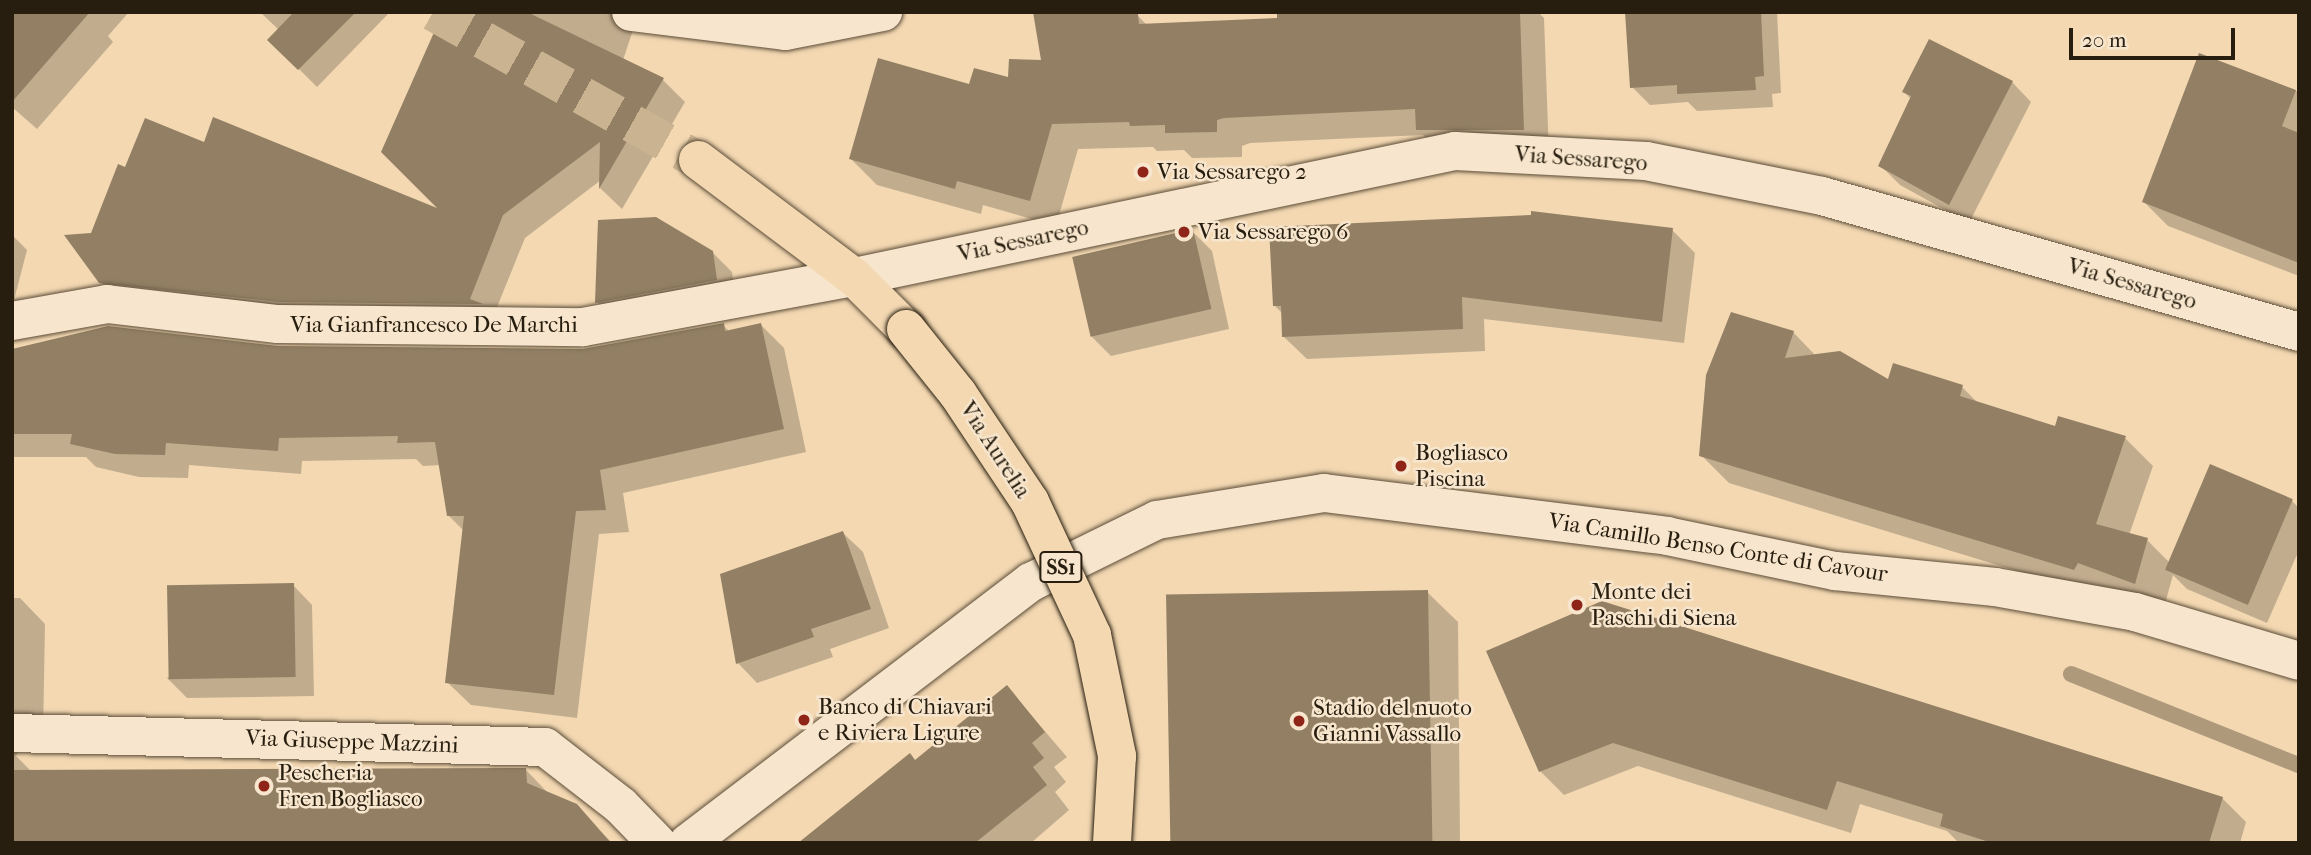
<!DOCTYPE html>
<html>
<head>
<meta charset="utf-8">
<style>
  body { margin:0 }
  #map { position:relative; width:2311px; height:855px; overflow:hidden; background:#f3d8b2; font-family:"IM FELL French Canon",serif }
  div>[style] { position:absolute }
  .shadow>* { inset:0; background:#0003 }
  .stream>* { height:16px; margin:-8px; padding:0 8px; transform-origin:8px; border-radius:8px; background:#ae997b }
  .building>* { inset:0; background:#927f64; transform-origin:0 0 }
  .primary-tunnel>* { height:38px; margin-top:-19px; transform-origin:0; background:repeating-linear-gradient(90deg,#cab391 0 38px,transparent 0 57px) }
  .roads { filter:drop-shadow(0 0 2px #5b4c38) drop-shadow(0 0 2px #5b4c38) }
  .street>* { height:38px; margin:-19px; padding:0 19px; transform-origin:19px; border-radius:19px; background:#f7e6cd }
  .secondary>* { height:38px; margin:-19px; padding:0 19px; transform-origin:19px; border-radius:19px; background:#f7e6cd }
  .primary>* { height:38px; margin:-19px; padding:0 19px; transform-origin:19px; border-radius:19px; background:#f3d8b2 }
  .bridges { filter:drop-shadow(0 0 2px #281e0f) drop-shadow(0 0 2px #281e0f) }
  .primary-bridge>* { height:38px; margin:-19px; padding:0 19px; transform-origin:19px; border-radius:19px; background:#f3d8b2 }
  .dots>* { width:19px; height:19px; translate:-50% -50%; box-sizing:border-box; border:4px solid #f7e6cd; border-radius:50% }
  span { translate:-50% -50%; white-space:nowrap; text-align:center; line-height:1.15; -webkit-text-stroke:5px #f7e6cd; paint-order:stroke }
  .shield-label span { padding:2px 5px; background:#f7e6cd; border:2px solid; border-radius:5px; -webkit-text-stroke-width:0 }
  .shield-label { font-size:21px; color:#281e0f; font-weight:700 }
  .street-label { font-size:23px; color:#281e0f }
  .poi-label { font-size:23px; color:#281e0f }
  .left { translate:0 -50%; text-align:left }
  .frame { position:absolute; inset:0; border:14px solid #281e0f; pointer-events:none }
  .scale { position:absolute; left:2069px; top:28px; width:166px; height:32px; box-sizing:border-box; border:4px solid #281e0f; border-top:0; padding-left:9px; font-size:21px; line-height:24px; white-space:nowrap; color:#281e0f; -webkit-text-stroke:5px #f7e6cd; paint-order:stroke }
</style>
</head>
<body>
<div id="map">
  <div class="shadow">
    <i style="clip-path:polygon(12px 12px,129px 12px,108px 36px,113px 42px,37px 129px,12px 107px)"></i>
    <i style="clip-path:polygon(260px 12px,390px 12px,317px 87px,270px 40px,279px 30px)"></i>
    <i style="clip-path:polygon(445px 12px,639px 12px,623px 60px,663px 80px,685px 102px,622px 209px,600px 188px,601px 180px,525px 238px,493px 317px,123px 305px,100px 282px,92px 235px,126px 169px,205px 144px,444px 213px)"></i>
    <i style="clip-path:polygon(1120px 12px,1137px 15px,1147px 25px,1279px 20px,1279px 12px,1538px 12px,1544px 18px,1549px 155px,1443px 156px,1423px 135px,1250px 143px,1242px 146px,1242px 157px,1192px 158px,1184px 150px,1157px 151px,1153px 147px,1078px 149px,1056px 226px,983px 205px,981px 214px,877px 185px,851px 159px,970px 86px,1009px 79px,1043px 62px,1036px 15px)"></i>
    <i style="clip-path:polygon(1627px 12px,1777px 12px,1781px 93px,1772px 94px,1773px 107px,1697px 111px,1688px 102px,1650px 105px,1632px 87px)"></i>
    <i style="clip-path:polygon(2200px 55px,2299px 92px,2299px 276px,2168px 226px,2144px 202px)"></i>
    <i style="clip-path:polygon(2012px 82px,2031px 102px,1969px 223px,1900px 185px,1880px 165px,1911px 99px,1904px 92px)"></i>
    <i style="clip-path:polygon(1672px 230px,1695px 253px,1684px 343px,1484px 319px,1485px 351px,1307px 359px,1284px 337px,1283px 314px,1275px 306px)"></i>
    <i style="clip-path:polygon(1192px 231px,1212px 251px,1229px 329px,1111px 356px,1091px 336px)"></i>
    <i style="clip-path:polygon(12px 235px,27px 250px,12px 308px)"></i>
    <i style="clip-path:polygon(712px 252px,732px 272px,736px 299px,616px 321px,597px 302px)"></i>
    <i style="clip-path:polygon(760px 324px,784px 348px,806px 452px,623px 493px,629px 532px,599px 534px,577px 718px,471px 705px,447px 682px,464px 531px,448px 515px,441px 465px,423px 466px,416px 459px,302px 461px,301px 474px,189px 465px,188px 478px,139px 477px,96px 467px,86px 457px,12px 457px,12px 352px,278px 348px,583px 351px,723px 325px,729px 331px)"></i>
    <i style="clip-path:polygon(1793px 332px,1816px 356px,1889px 382px,1962px 387px,1979px 404px,2056px 428px,2125px 438px,2153px 466px,2129px 535px,2147px 540px,2170px 563px,2292px 501px,2299px 508px,2299px 550px,2267px 623px,2187px 589px,2173px 575px,2163px 611px,2102px 597px,1729px 483px,1701px 455px)"></i>
    <i style="clip-path:polygon(843px 533px,863px 552px,889px 628px,830px 649px,833px 657px,757px 683px,738px 663px)"></i>
    <i style="clip-path:polygon(293px 585px,312px 605px,314px 696px,187px 698px,167px 678px)"></i>
    <i style="clip-path:polygon(1427px 592px,1458px 622px,1460px 843px,1174px 843px)"></i>
    <i style="clip-path:polygon(12px 598px,20px 598px,45px 624px,43px 736px,26px 739px,16px 756px,32px 772px,526px 770px,550px 795px,576px 806px,612px 843px,12px 843px)"></i>
    <i style="clip-path:polygon(1489px 651px,2222px 798px,2246px 822px,2240px 843px,1959px 843px,1947px 831px,1860px 804px,1851px 833px,1638px 766px,1564px 795px,1540px 771px)"></i>
    <i style="clip-path:polygon(1007px 687px,1067px 757px,1054px 767px,1066px 782px,1055px 792px,1069px 810px,1031px 843px,813px 843px)"></i>
  </div>
  <div class="stream">
    <i style="left:2071px;top:674px;width:245px;rotate:21.8deg"></i>
  </div>
  <div class="building">
    <i style="clip-path:polygon(12px 12px,90px 12px,12px 102px)"></i>
    <i style="clip-path:polygon(294px 12px,356px 12px,298px 70px,267px 40px)"></i>
    <i style="clip-path:polygon(443px 12px,527px 12px,664px 78px,599px 189px,600px 142px,503px 215px,470px 299px,483px 304px,279px 302px,99px 283px,64px 235px,91px 233px,118px 164px,125px 167px,145px 118px,204px 142px,213px 117px,437px 208px,381px 152px)"></i>
    <i style="clip-path:polygon(1033px 12px,1138px 14px,1139px 24px,1277px 18px,1277px 12px,1520px 12px,1524px 130px,1416px 130px,1415px 109px,1224px 118px,1217px 120px,1217px 132px,1165px 133px,1165px 125px,1130px 126px,1129px 122px,1052px 124px,1030px 201px,957px 181px,955px 189px,849px 159px,878px 58px,969px 84px,974px 68px,1008px 77px,1009px 59px,1041px 60px)"></i>
    <i style="clip-path:polygon(1625px 12px,1761px 12px,1764px 76px,1755px 77px,1756px 90px,1677px 94px,1677px 85px,1630px 88px)"></i>
    <i style="clip-path:polygon(1929px 39px,2013px 81px,1949px 205px,1878px 166px,1911px 96px,1902px 92px)"></i>
    <i style="clip-path:polygon(2199px 53px,2296px 90px,2282px 126px,2299px 133px,2299px 263px,2142px 202px)"></i>
    <i style="clip-path:polygon(1531px 211px,1673px 228px,1662px 322px,1462px 297px,1463px 329px,1282px 337px,1281px 306px,1273px 306px,1269px 227px,1531px 215px)"></i>
    <i style="clip-path:polygon(656px 217px,713px 251px,717px 280px,595px 303px,598px 220px)"></i>
    <i style="left:1193px;top:229px;width:82px;height:124px;rotate:77deg"></i>
    <i style="clip-path:polygon(1731px 312px,1794px 331px,1785px 358px,1840px 351px,1888px 379px,1893px 363px,1963px 385px,1960px 396px,2055px 426px,2058px 416px,2126px 436px,2096px 524px,2148px 538px,2135px 584px,2078px 563px,2074px 570px,1699px 456px,1706px 375px)"></i>
    <i style="clip-path:polygon(724px 323px,725px 331px,761px 323px,784px 429px,600px 470px,606px 510px,576px 511px,554px 695px,445px 683px,464px 516px,447px 516px,435px 442px,397px 443px,398px 436px,279px 438px,278px 451px,166px 443px,165px 455px,115px 454px,70px 444px,72px 434px,12px 434px,12px 349px,108px 326px,278px 346px,583px 349px)"></i>
    <i style="left:2210px;top:464px;width:90px;height:115px;rotate:23deg"></i>
    <i style="clip-path:polygon(843px 531px,871px 609px,811px 629px,814px 637px,736px 664px,720px 574px)"></i>
    <i style="left:294px;top:583px;width:94px;height:127px;rotate:89deg"></i>
    <i style="left:1428px;top:590px;width:253px;height:262px;rotate:89deg"></i>
    <i style="clip-path:polygon(1602px 601px,2223px 797px,2209px 843px,1992px 843px,1940px 826px,1943px 814px,1837px 781px,1827px 810px,1613px 743px,1539px 772px,1486px 651px)"></i>
    <i style="clip-path:polygon(1007px 685px,1045px 732px,1032px 743px,1044px 758px,1033px 767px,1047px 785px,975px 843px,798px 843px,910px 753px,915px 760px)"></i>
    <i style="clip-path:polygon(526px 768px,527px 783px,577px 804px,611px 843px,12px 843px,12px 770px)"></i>
  </div>
  <div class="primary-tunnel">
    <i style="left:433px;top:12px;width:304px;rotate:29.2deg"></i>
  </div>
  <div class="roads">
    <div class="street">
      <i style="left:631px;top:12px;width:155px;rotate:7deg"></i>
      <i style="left:785px;top:31px;width:100px;rotate:-11deg"></i>
      <i style="left:12px;top:321px;width:97px;rotate:-10.1deg"></i>
      <i style="left:107px;top:304px;width:172px;rotate:6.7deg"></i>
      <i style="left:278px;top:324px;width:305px;rotate:0.6deg"></i>
      <i style="left:583px;top:327px;width:276px;rotate:-10.5deg"></i>
      <i style="left:12px;top:733px;width:533px;rotate:1.5deg"></i>
      <i style="left:545px;top:747px;width:96px;rotate:37.8deg"></i>
      <i style="left:621px;top:806px;width:52px;rotate:45.8deg"></i>
      <i style="left:688px;top:843px;width:431px;rotate:-37.3deg"></i>
      <i style="left:1031px;top:582px;width:140px;rotate:-26.2deg"></i>
      <i style="left:1157px;top:520px;width:169px;rotate:-9.2deg"></i>
      <i style="left:1324px;top:493px;width:346px;rotate:7.1deg"></i>
      <i style="left:1667px;top:536px;width:172px;rotate:11.8deg"></i>
      <i style="left:1835px;top:571px;width:161px;rotate:5.7deg"></i>
      <i style="left:1995px;top:587px;width:142px;rotate:10.1deg"></i>
      <i style="left:2135px;top:612px;width:171px;rotate:16.6deg"></i>
    </div>
    <div class="secondary">
      <i style="left:854px;top:277px;width:614px;rotate:-11.84deg"></i>
      <i style="left:1455px;top:151px;width:191px;rotate:3deg"></i>
      <i style="left:1646px;top:161px;width:179px;rotate:11.2deg"></i>
      <i style="left:1822px;top:196px;width:496px;rotate:15.9deg"></i>
    </div>
    <div class="primary">
      <i style="left:698px;top:160px;width:195px;rotate:36.9deg"></i>
      <i style="left:854px;top:277px;width:74px;rotate:45deg"></i>
    </div>
  </div>
  <div class="bridges">
    <div class="primary-bridge">
      <i style="left:906px;top:329px;width:83px;rotate:51.3deg"></i>
      <i style="left:958px;top:394px;width:130px;rotate:56.3deg"></i>
      <i style="left:1030px;top:502px;width:147px;rotate:65deg"></i>
      <i style="left:1092px;top:635px;width:124px;rotate:78.3deg"></i>
      <i style="left:1117px;top:756px;width:87px;rotate:93.3deg"></i>
    </div>
  </div>
  <div class="dots">
    <i style="left:1143px;top:172px;background:#8f2418"></i>
    <i style="left:1184px;top:232px;background:#8f2418"></i>
    <i style="left:1401px;top:466px;background:#8f2418"></i>
    <i style="left:1577px;top:605px;background:#8f2418"></i>
    <i style="left:804px;top:720px;background:#8f2418"></i>
    <i style="left:1299px;top:721px;background:#8f2418"></i>
    <i style="left:264px;top:786px;background:#8f2418"></i>
  </div>
  <div class="shield-label">
    <span style="left:1061px;top:567px">SS1</span>
  </div>
  <div class="street-label">
    <span style="left:1581px;top:159px;rotate:4deg">Via Sessarego</span>
    <span style="left:1023px;top:241px;rotate:-12deg">Via Sessarego</span>
    <span style="left:2132px;top:284px;rotate:16deg">Via Sessarego</span>
    <span style="left:434px;top:325px">Via Gianfrancesco De Marchi</span>
    <span style="left:995px;top:450px;rotate:57deg">Via Aurelia</span>
    <span style="left:1718px;top:548px;rotate:9deg">Via Camillo Benso Conte di Cavour</span>
    <span style="left:352px;top:742px;rotate:2deg">Via Giuseppe Mazzini</span>
  </div>
  <div class="poi-label">
    <span class="left" style="left:1157px;top:172px">Via Sessarego 2</span>
    <span class="left" style="left:1198px;top:232px">Via Sessarego 6</span>
    <span class="left" style="left:1415px;top:466px">Bogliasco<br>Piscina</span>
    <span class="left" style="left:1591px;top:605px">Monte dei<br>Paschi di Siena</span>
    <span class="left" style="left:818px;top:720px">Banco di Chiavari<br>e Riviera Ligure</span>
    <span class="left" style="left:1313px;top:721px">Stadio del nuoto<br>Gianni Vassallo</span>
    <span class="left" style="left:278px;top:786px">Pescheria<br>Fren Bogliasco</span>
  </div>
  <div class="frame"></div>
  <div class="scale">20 m</div>
</div>
</body>
</html>
